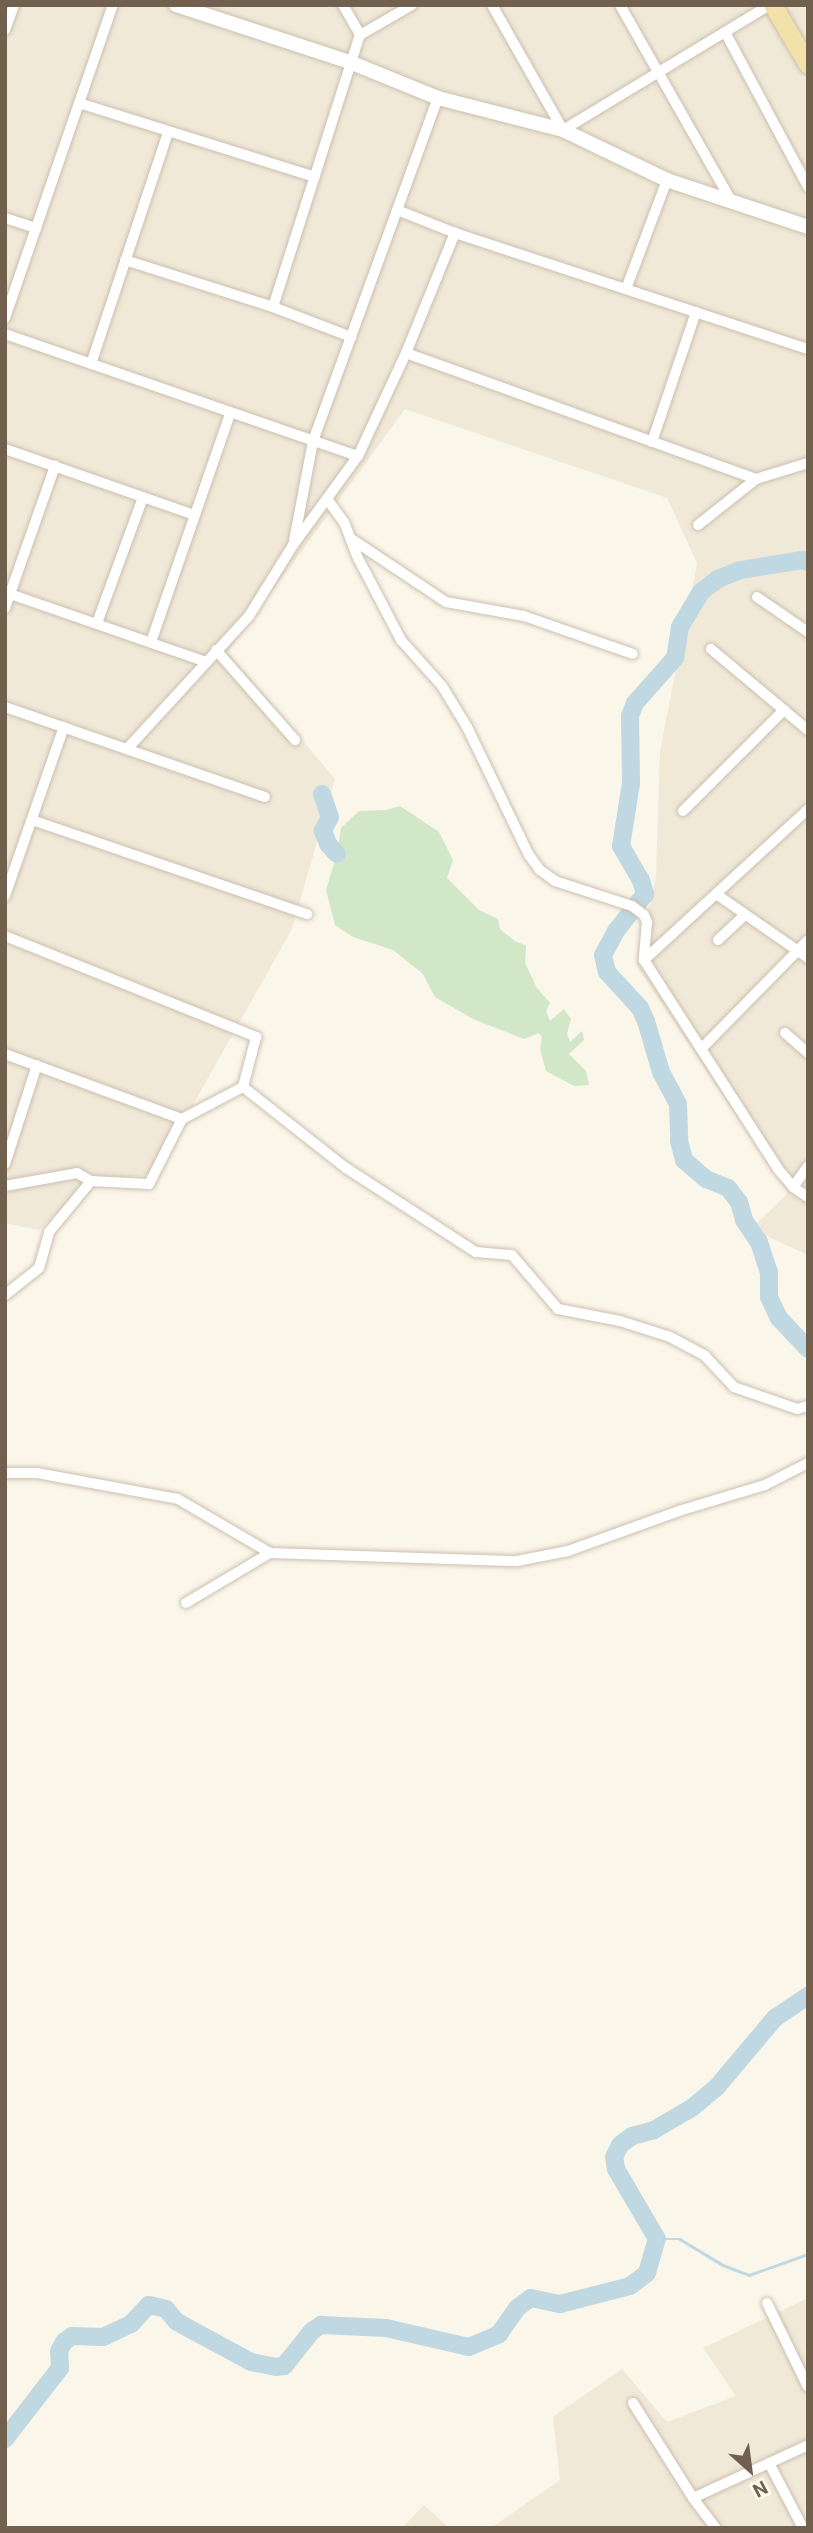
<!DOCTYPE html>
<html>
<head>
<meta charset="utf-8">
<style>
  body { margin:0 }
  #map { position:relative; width:813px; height:2533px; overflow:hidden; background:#faf6e9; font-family:Roboto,sans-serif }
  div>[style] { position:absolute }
  .residential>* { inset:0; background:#f1e9d8 }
  .green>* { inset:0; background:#d1e7c8 }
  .stream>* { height:2.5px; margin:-1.25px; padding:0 1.25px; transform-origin:1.25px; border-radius:1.25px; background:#bfd8e2 }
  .river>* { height:18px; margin:-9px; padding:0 9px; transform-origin:9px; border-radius:9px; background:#bfd8e2 }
  .roads { filter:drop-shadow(0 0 2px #ccbfb0) drop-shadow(0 0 2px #ccbfb0) }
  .minor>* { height:10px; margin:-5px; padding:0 5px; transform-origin:5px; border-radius:5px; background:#fff }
  .tertiary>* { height:14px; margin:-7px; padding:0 7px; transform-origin:7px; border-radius:7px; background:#fff }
  .primary>* { height:18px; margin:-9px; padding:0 9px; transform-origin:9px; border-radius:9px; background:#f2e1a8 }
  span { translate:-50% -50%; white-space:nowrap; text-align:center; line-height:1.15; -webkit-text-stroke:6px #fdfaef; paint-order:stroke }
  .frame { position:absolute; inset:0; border:7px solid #72604f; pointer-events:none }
  .north { position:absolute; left:715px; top:2435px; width:70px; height:70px; -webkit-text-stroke:5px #fdfaef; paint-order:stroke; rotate:152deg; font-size:19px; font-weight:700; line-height:28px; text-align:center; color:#72604f }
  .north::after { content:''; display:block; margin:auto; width:24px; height:32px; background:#72604f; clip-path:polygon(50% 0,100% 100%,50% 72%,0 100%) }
</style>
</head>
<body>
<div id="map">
  <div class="residential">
    <i style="clip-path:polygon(5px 5px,808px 5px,808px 1255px,751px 1229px,788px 1193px,636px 965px,656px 876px,660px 751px,697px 563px,667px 498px,405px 409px,228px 652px,335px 779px,292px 929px,154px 1174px,87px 1182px,39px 1230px,5px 1223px)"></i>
    <i style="clip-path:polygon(808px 2298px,808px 2528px,491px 2528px,560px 2480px,553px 2417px,622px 2369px,667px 2422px,736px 2396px,703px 2348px)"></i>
    <i style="clip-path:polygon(424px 2505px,449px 2528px,402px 2528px)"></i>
  </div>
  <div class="green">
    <i style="clip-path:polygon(400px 806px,439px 832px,453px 860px,447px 878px,479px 910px,498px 919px,500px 929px,516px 942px,526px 945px,525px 963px,537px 988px,550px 1003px,546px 1011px,550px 1021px,564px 1009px,571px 1019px,567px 1034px,570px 1042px,582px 1031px,584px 1040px,569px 1054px,586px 1071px,589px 1085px,574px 1086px,546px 1071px,540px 1049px,542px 1037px,539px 1033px,524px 1039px,473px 1019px,435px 997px,423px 974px,393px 950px,353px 937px,335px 925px,326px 890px,337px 854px,341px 828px,359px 811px,386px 810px)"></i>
  </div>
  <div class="stream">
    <i style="left:657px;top:2239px;width:23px"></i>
    <i style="left:680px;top:2239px;width:50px;rotate:31.2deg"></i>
    <i style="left:723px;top:2265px;width:28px;rotate:21deg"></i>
    <i style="left:749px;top:2275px;width:63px;rotate:-19.6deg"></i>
  </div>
  <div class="river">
    <i style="left:808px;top:562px;width:6px;rotate:-162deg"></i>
    <i style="left:802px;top:560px;width:62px;rotate:170.7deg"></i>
    <i style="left:741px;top:570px;width:25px;rotate:159deg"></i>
    <i style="left:718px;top:579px;width:21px;rotate:143deg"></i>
    <i style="left:701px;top:592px;width:41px;rotate:121deg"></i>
    <i style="left:680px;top:627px;width:31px;rotate:99deg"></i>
    <i style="left:675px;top:658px;width:60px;rotate:131.6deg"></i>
    <i style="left:635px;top:703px;width:14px;rotate:111deg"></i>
    <i style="left:630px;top:716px;width:67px;rotate:89.1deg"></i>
    <i style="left:631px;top:783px;width:64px;rotate:99deg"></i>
    <i style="left:621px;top:846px;width:39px;rotate:60deg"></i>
    <i style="left:641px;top:880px;width:15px;rotate:74deg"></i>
    <i style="left:645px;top:894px;width:47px;rotate:128.1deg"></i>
    <i style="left:616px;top:931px;width:27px;rotate:118deg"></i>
    <i style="left:603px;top:955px;width:17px;rotate:77deg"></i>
    <i style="left:607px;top:972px;width:49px;rotate:47.5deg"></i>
    <i style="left:640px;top:1008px;width:14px;rotate:65deg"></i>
    <i style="left:646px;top:1021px;width:53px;rotate:73.6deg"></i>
    <i style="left:661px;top:1072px;width:36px;rotate:62deg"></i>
    <i style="left:678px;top:1104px;width:37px;rotate:88deg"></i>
    <i style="left:679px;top:1141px;width:20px;rotate:75deg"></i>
    <i style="left:684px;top:1160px;width:29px;rotate:41deg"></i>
    <i style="left:706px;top:1179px;width:24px;rotate:22deg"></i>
    <i style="left:728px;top:1188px;width:18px;rotate:52deg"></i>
    <i style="left:739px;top:1202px;width:19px;rotate:74deg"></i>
    <i style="left:744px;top:1220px;width:27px;rotate:56deg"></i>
    <i style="left:759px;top:1242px;width:32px;rotate:72deg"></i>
    <i style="left:769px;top:1272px;width:25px;rotate:90deg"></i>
    <i style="left:769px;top:1297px;width:23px;rotate:65deg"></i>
    <i style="left:779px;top:1318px;width:42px;rotate:46.9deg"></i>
    <i style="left:322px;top:794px;width:24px;rotate:71deg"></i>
    <i style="left:330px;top:817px;width:16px;rotate:117deg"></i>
    <i style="left:323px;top:831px;width:14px;rotate:69deg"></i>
    <i style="left:328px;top:844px;width:13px;rotate:48deg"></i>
    <i style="left:5px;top:2439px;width:90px;rotate:-52.2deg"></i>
    <i style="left:60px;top:2368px;width:17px;rotate:-93deg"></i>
    <i style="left:59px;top:2351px;width:10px;rotate:-61deg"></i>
    <i style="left:64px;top:2342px;width:10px;rotate:-37deg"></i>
    <i style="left:72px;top:2336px;width:31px;rotate:2deg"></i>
    <i style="left:103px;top:2337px;width:31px;rotate:-25deg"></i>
    <i style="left:131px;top:2324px;width:26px;rotate:-47deg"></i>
    <i style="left:149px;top:2305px;width:17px;rotate:13deg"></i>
    <i style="left:166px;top:2309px;width:17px;rotate:50deg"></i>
    <i style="left:177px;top:2322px;width:84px;rotate:28.4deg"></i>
    <i style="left:251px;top:2362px;width:25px;rotate:11deg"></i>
    <i style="left:276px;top:2367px;width:8px;rotate:-7deg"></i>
    <i style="left:284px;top:2366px;width:45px;rotate:-51.3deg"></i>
    <i style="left:312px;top:2331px;width:11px;rotate:-34deg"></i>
    <i style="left:321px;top:2325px;width:65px;rotate:2.6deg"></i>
    <i style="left:386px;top:2328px;width:85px;rotate:12.9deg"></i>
    <i style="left:469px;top:2347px;width:33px;rotate:-23deg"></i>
    <i style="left:499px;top:2334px;width:32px;rotate:-55deg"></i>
    <i style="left:517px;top:2308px;width:17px;rotate:-36deg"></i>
    <i style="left:531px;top:2298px;width:30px;rotate:12deg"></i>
    <i style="left:560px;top:2304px;width:72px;rotate:-14.4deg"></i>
    <i style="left:630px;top:2286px;width:21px;rotate:-37deg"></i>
    <i style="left:647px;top:2273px;width:35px;rotate:-74deg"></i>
    <i style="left:657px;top:2239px;width:81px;rotate:-120.4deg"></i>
    <i style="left:616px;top:2169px;width:12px;rotate:-99deg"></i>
    <i style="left:614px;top:2157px;width:13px;rotate:-63deg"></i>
    <i style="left:620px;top:2145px;width:15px;rotate:-37deg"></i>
    <i style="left:632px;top:2136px;width:23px;rotate:-15deg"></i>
    <i style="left:654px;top:2130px;width:45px;rotate:-30.5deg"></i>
    <i style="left:693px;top:2107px;width:30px;rotate:-40deg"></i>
    <i style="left:716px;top:2088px;width:92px;rotate:-49.9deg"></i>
    <i style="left:775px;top:2018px;width:40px;rotate:-34deg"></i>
  </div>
  <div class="roads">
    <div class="minor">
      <i style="left:343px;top:5px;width:34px;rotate:60deg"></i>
      <i style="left:492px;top:5px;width:144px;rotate:60.4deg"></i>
      <i style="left:563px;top:130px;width:241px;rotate:-31.2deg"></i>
      <i style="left:620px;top:5px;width:224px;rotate:60.4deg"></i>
      <i style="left:5px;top:30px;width:27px;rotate:-70deg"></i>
      <i style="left:725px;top:32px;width:176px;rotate:61.8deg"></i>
      <i style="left:79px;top:103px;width:247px;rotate:17.4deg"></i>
      <i style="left:397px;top:210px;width:62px;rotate:21.6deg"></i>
      <i style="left:455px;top:233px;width:372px;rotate:18.2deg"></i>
      <i style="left:5px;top:218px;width:33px;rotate:18deg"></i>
      <i style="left:125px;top:260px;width:155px;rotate:17.6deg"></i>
      <i style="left:273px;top:307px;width:84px;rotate:21deg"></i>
      <i style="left:626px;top:289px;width:116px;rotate:-69.4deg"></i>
      <i style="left:273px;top:307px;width:286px;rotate:-72.3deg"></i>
      <i style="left:360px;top:35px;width:60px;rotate:-30deg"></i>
      <i style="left:5px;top:318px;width:331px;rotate:-71deg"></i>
      <i style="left:5px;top:334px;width:373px;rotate:19.1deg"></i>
      <i style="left:406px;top:353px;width:372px;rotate:19.8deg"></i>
      <i style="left:91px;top:364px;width:243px;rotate:-71.6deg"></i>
      <i style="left:652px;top:442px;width:137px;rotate:-71.3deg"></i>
      <i style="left:5px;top:449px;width:201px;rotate:19.2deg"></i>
      <i style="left:327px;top:499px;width:29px;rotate:54deg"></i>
      <i style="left:344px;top:522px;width:39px;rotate:69deg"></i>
      <i style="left:358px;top:558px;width:93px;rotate:62.3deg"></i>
      <i style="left:401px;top:640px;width:62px;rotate:48.3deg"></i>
      <i style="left:442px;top:686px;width:48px;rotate:58.6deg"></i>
      <i style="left:467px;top:727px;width:142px;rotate:64.2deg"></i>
      <i style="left:529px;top:855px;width:19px;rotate:54deg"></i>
      <i style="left:540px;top:870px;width:19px;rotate:36deg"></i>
      <i style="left:555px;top:881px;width:81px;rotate:18deg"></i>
      <i style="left:632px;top:906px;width:15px;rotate:37deg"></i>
      <i style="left:644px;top:915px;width:8px;rotate:67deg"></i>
      <i style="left:647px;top:922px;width:38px;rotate:95deg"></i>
      <i style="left:644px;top:960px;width:248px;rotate:57.3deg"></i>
      <i style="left:778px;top:1169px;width:23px;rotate:50deg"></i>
      <i style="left:793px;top:1187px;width:18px;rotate:34deg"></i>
      <i style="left:698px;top:525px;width:74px;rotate:-38.4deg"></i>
      <i style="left:756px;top:479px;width:54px;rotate:-17.1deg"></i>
      <i style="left:353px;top:540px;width:112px;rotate:33.7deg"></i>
      <i style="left:446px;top:602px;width:79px;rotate:10.2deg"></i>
      <i style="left:524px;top:616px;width:115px;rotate:19.2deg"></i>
      <i style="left:294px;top:541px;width:102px;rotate:-79.2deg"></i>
      <i style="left:313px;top:441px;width:365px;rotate:-70deg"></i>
      <i style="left:10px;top:594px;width:207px;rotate:19.1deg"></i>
      <i style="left:757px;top:597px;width:62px;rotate:34.5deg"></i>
      <i style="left:5px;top:608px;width:151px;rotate:-70.6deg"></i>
      <i style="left:97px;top:623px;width:134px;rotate:-69.9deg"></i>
      <i style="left:151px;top:642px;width:241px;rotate:-70.9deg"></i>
      <i style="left:711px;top:649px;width:126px;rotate:39.9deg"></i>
      <i style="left:216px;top:650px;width:120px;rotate:48.7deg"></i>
      <i style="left:5px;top:707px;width:275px;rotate:19.1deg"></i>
      <i style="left:127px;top:749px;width:180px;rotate:-47.5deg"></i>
      <i style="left:249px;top:616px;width:84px;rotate:-58.2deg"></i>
      <i style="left:293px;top:545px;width:110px;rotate:-53.9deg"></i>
      <i style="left:358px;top:456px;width:114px;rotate:-65deg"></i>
      <i style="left:406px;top:353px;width:130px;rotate:-67.8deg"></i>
      <i style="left:683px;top:811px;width:143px;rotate:-45deg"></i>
      <i style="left:32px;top:820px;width:291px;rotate:18.9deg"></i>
      <i style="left:716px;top:894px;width:112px;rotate:34.8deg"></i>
      <i style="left:5px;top:896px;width:179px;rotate:-70.8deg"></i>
      <i style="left:5px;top:936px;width:271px;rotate:21.9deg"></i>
      <i style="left:256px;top:1037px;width:52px;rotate:104.6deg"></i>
      <i style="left:718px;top:940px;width:37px;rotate:-43deg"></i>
      <i style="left:644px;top:960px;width:223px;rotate:-42.6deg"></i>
      <i style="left:785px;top:1033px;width:30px;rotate:41deg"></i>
      <i style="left:702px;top:1048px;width:151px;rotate:-45.5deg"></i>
      <i style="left:5px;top:1054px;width:189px;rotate:20.2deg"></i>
      <i style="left:182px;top:1119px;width:69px;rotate:-27.7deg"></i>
      <i style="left:243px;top:1087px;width:131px;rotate:38.2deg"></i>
      <i style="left:346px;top:1168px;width:155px;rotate:32.9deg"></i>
      <i style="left:476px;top:1252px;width:36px;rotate:5deg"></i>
      <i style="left:512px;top:1255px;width:71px;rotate:49.6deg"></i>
      <i style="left:558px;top:1309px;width:63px;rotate:11deg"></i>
      <i style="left:620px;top:1321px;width:52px;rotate:17.7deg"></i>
      <i style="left:670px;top:1337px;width:40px;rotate:28deg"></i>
      <i style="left:705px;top:1356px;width:42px;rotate:46.9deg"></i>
      <i style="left:734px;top:1387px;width:67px;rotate:19.2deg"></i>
      <i style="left:797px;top:1409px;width:11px;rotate:-15deg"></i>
      <i style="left:5px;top:1164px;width:104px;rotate:-72.1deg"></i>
      <i style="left:5px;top:1186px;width:73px;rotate:-10.2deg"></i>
      <i style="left:77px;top:1173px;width:16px;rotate:30deg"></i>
      <i style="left:793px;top:1187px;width:26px;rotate:-54deg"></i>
      <i style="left:5px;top:1295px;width:43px;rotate:-38.5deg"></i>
      <i style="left:39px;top:1268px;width:37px;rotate:-74deg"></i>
      <i style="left:49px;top:1232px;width:66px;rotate:-50.5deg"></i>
      <i style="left:91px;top:1181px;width:58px;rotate:3deg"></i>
      <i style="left:149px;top:1184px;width:73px;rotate:-63.1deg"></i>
      <i style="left:5px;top:1473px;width:32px"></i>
      <i style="left:37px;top:1473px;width:143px;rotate:10.4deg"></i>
      <i style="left:178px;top:1499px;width:107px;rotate:30.4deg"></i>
      <i style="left:270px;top:1553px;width:247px;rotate:1.9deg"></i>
      <i style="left:517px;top:1561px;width:52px;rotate:-11.1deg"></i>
      <i style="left:568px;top:1551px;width:121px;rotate:-19.8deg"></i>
      <i style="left:682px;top:1510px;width:87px;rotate:-16.8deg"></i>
      <i style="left:765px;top:1485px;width:48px;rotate:-27.1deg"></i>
      <i style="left:186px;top:1603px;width:98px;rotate:-30.8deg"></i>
      <i style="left:767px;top:2303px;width:93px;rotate:64deg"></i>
      <i style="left:633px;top:2403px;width:112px;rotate:57.7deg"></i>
      <i style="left:693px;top:2498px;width:38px;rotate:53deg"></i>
      <i style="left:769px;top:2463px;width:73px;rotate:62.4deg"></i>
      <i style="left:693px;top:2498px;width:127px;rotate:-24.7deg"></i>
    </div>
    <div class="tertiary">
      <i style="left:176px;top:5px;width:185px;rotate:18.2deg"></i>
      <i style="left:352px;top:63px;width:93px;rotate:22.1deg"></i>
      <i style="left:438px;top:98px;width:129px;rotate:14.4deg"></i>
      <i style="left:563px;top:130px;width:115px;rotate:25.7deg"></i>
      <i style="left:667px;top:180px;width:149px;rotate:18.4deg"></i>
    </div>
    <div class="primary">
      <i style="left:773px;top:5px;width:69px;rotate:59.7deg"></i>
    </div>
  </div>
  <div class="frame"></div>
  <div class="north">N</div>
</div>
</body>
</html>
